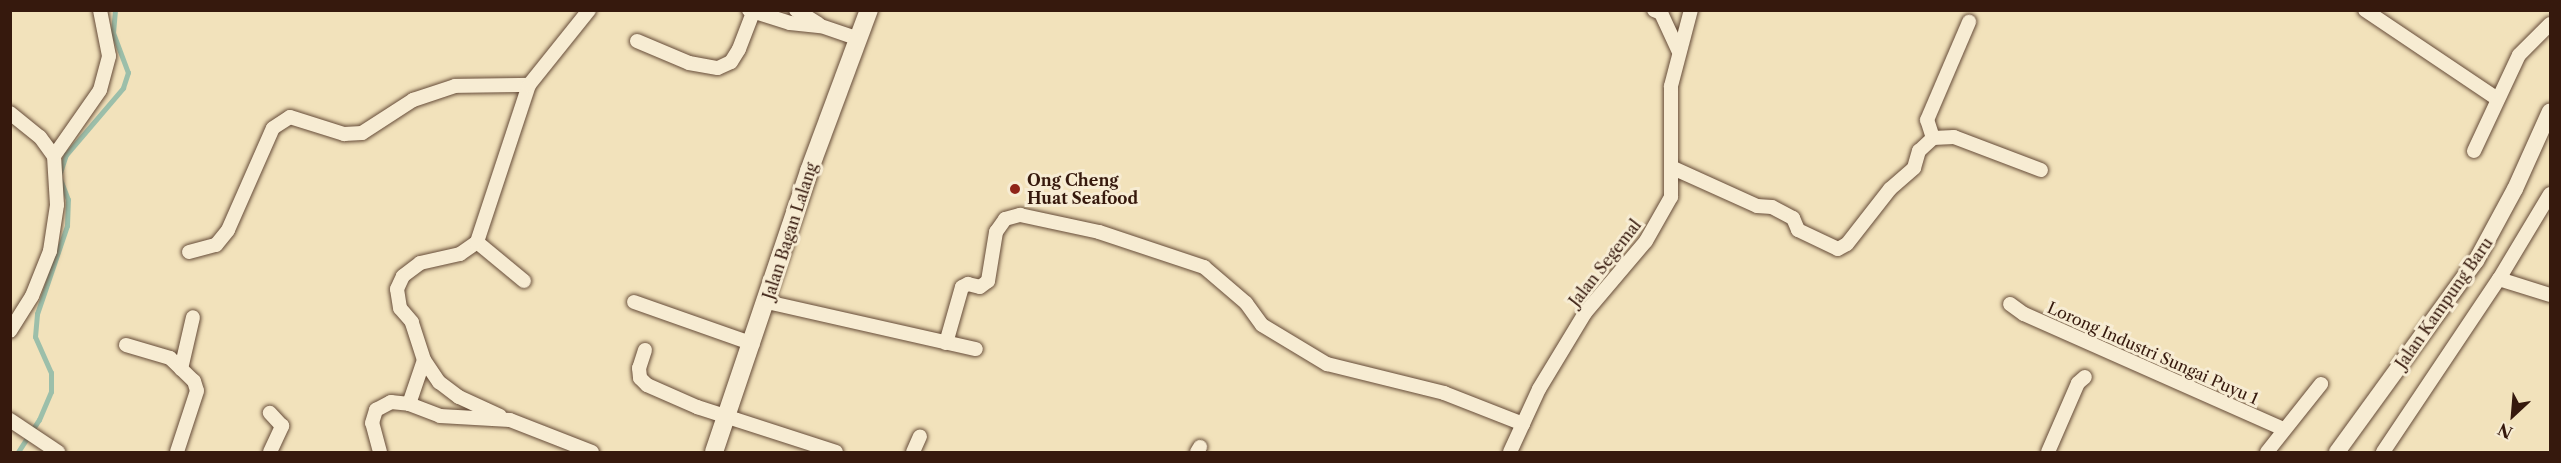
<!DOCTYPE html>
<html>
<head>
<meta charset="utf-8">
<style>
  body { margin:0 }
  #map { position:relative; width:2561px; height:463px; overflow:hidden; background:#f2e2bb; font-family:"Libre Caslon Text",serif }
  div>[style] { position:absolute }
  .stream>* { height:4.5px; margin:-2.25px; padding:0 2.25px; transform-origin:2.25px; border-radius:2.25px; background:#9cbfaa }
  .roads { filter:drop-shadow(0 0 2px #654b38) drop-shadow(0 0 2px #654b38) }
  .minor>* { height:14px; margin:-7px; padding:0 7px; transform-origin:7px; border-radius:7px; background:#f7ecd3 }
  .tertiary>* { height:16px; margin:-8px; padding:0 8px; transform-origin:8px; border-radius:8px; background:#f7ecd3 }
  .secondary>* { height:18px; margin:-9px; padding:0 9px; transform-origin:9px; border-radius:9px; background:#f7ecd3 }
  .dots>* { width:16px; height:16px; translate:-50% -50%; box-sizing:border-box; border:3px solid #f7ecd3; border-radius:50% }
  span { translate:-50% -50%; white-space:nowrap; text-align:center; line-height:1.15; -webkit-text-stroke:6px #f7ecd3; paint-order:stroke }
  .poi-label { font-size:16px; color:#36190d; font-weight:700 }
  .left { translate:0 -50%; text-align:left }
  .street-label { font-size:16px; color:#36190d }
  .frame { position:absolute; inset:0; border:12px solid #36190d; pointer-events:none }
  .north { position:absolute; left:2483px; top:385px; width:60px; height:60px; -webkit-text-stroke:4px #f7ecd3; paint-order:stroke; rotate:206deg; font-size:16px; font-weight:700; line-height:24px; text-align:center; color:#36190d }
  .north::after { content:''; display:block; margin:auto; width:21px; height:27px; background:#36190d; clip-path:polygon(50% 0,100% 100%,50% 72%,0 100%) }
</style>
</head>
<body>
<div id="map">
  <div class="stream">
    <i style="left:18px;top:452px;width:38px;rotate:-57deg"></i>
    <i style="left:39px;top:420px;width:30px;rotate:-67deg"></i>
    <i style="left:51px;top:392px;width:19px;rotate:-90deg"></i>
    <i style="left:51px;top:373px;width:39px;rotate:-114deg"></i>
    <i style="left:35px;top:337px;width:23px;rotate:-85deg"></i>
    <i style="left:37px;top:314px;width:93px;rotate:-71.2deg"></i>
    <i style="left:67px;top:226px;width:26px;rotate:-88deg"></i>
    <i style="left:68px;top:200px;width:26px;rotate:-111deg"></i>
    <i style="left:59px;top:176px;width:22px;rotate:-72deg"></i>
    <i style="left:66px;top:155px;width:88px;rotate:-49.6deg"></i>
    <i style="left:123px;top:88px;width:16px;rotate:-72deg"></i>
    <i style="left:128px;top:73px;width:43px;rotate:-110.6deg"></i>
    <i style="left:113px;top:33px;width:23px;rotate:-85deg"></i>
  </div>
  <div class="roads">
    <div class="minor">
      <i style="left:749px;top:10px;width:43px;rotate:17.6deg"></i>
      <i style="left:790px;top:23px;width:31px;rotate:6deg"></i>
      <i style="left:821px;top:26px;width:39px;rotate:19deg"></i>
      <i style="left:796px;top:10px;width:26px;rotate:32deg"></i>
      <i style="left:1654px;top:10px;width:8px;rotate:23deg"></i>
      <i style="left:1661px;top:13px;width:43px;rotate:65.2deg"></i>
      <i style="left:2365px;top:10px;width:158px;rotate:33.9deg"></i>
      <i style="left:637px;top:41px;width:56px;rotate:22.9deg"></i>
      <i style="left:689px;top:63px;width:29px;rotate:10deg"></i>
      <i style="left:718px;top:68px;width:14px;rotate:-25deg"></i>
      <i style="left:731px;top:62px;width:15px;rotate:-58deg"></i>
      <i style="left:739px;top:49px;width:40px;rotate:-69deg"></i>
      <i style="left:10px;top:113px;width:38px;rotate:39deg"></i>
      <i style="left:40px;top:137px;width:24px;rotate:54deg"></i>
      <i style="left:54px;top:156px;width:49px;rotate:86.5deg"></i>
      <i style="left:57px;top:205px;width:47px;rotate:98.7deg"></i>
      <i style="left:50px;top:251px;width:48px;rotate:111.8deg"></i>
      <i style="left:32px;top:296px;width:41px;rotate:122.2deg"></i>
      <i style="left:1933px;top:138px;width:21px;rotate:-3deg"></i>
      <i style="left:1954px;top:137px;width:93px;rotate:20.8deg"></i>
      <i style="left:2474px;top:151px;width:106px;rotate:-64.9deg"></i>
      <i style="left:2519px;top:55px;width:44px;rotate:-45deg"></i>
      <i style="left:54px;top:156px;width:80px;rotate:-55.1deg"></i>
      <i style="left:100px;top:90px;width:35px;rotate:-75deg"></i>
      <i style="left:109px;top:56px;width:47px;rotate:-101.1deg"></i>
      <i style="left:1673px;top:168px;width:92px;rotate:24.3deg"></i>
      <i style="left:1757px;top:206px;width:15px;rotate:4deg"></i>
      <i style="left:1772px;top:207px;width:24px;rotate:28deg"></i>
      <i style="left:1793px;top:218px;width:13px;rotate:67deg"></i>
      <i style="left:1798px;top:230px;width:44px;rotate:25.4deg"></i>
      <i style="left:1838px;top:249px;width:10px;rotate:-29deg"></i>
      <i style="left:1847px;top:244px;width:70px;rotate:-52deg"></i>
      <i style="left:1890px;top:189px;width:32px;rotate:-41deg"></i>
      <i style="left:1914px;top:168px;width:18px;rotate:-74deg"></i>
      <i style="left:1919px;top:151px;width:19px;rotate:-43deg"></i>
      <i style="left:1933px;top:138px;width:19px;rotate:-108deg"></i>
      <i style="left:1927px;top:120px;width:107px;rotate:-66.8deg"></i>
      <i style="left:477px;top:242px;width:61px;rotate:39.7deg"></i>
      <i style="left:189px;top:252px;width:28px;rotate:-15deg"></i>
      <i style="left:216px;top:245px;width:19px;rotate:-51deg"></i>
      <i style="left:228px;top:230px;width:111px;rotate:-66.2deg"></i>
      <i style="left:273px;top:128px;width:20px;rotate:-33deg"></i>
      <i style="left:290px;top:117px;width:57px;rotate:17.5deg"></i>
      <i style="left:344px;top:134px;width:18px;rotate:-3deg"></i>
      <i style="left:362px;top:133px;width:61px;rotate:-32.9deg"></i>
      <i style="left:413px;top:100px;width:44px;rotate:-18.4deg"></i>
      <i style="left:455px;top:86px;width:74px;rotate:-0.8deg"></i>
      <i style="left:2499px;top:279px;width:53px;rotate:17.4deg"></i>
      <i style="left:634px;top:302px;width:126px;rotate:19.4deg"></i>
      <i style="left:767px;top:302px;width:214px;rotate:12.7deg"></i>
      <i style="left:2010px;top:304px;width:17px;rotate:36deg"></i>
      <i style="left:2024px;top:314px;width:284px;rotate:23.9deg"></i>
      <i style="left:946px;top:343px;width:58px;rotate:-74.1deg"></i>
      <i style="left:962px;top:287px;width:7px;rotate:-27deg"></i>
      <i style="left:968px;top:284px;width:12px;rotate:14deg"></i>
      <i style="left:980px;top:287px;width:10px;rotate:-37deg"></i>
      <i style="left:988px;top:281px;width:50px;rotate:-80.7deg"></i>
      <i style="left:996px;top:232px;width:16px;rotate:-55deg"></i>
      <i style="left:1005px;top:219px;width:16px;rotate:-15deg"></i>
      <i style="left:1020px;top:215px;width:81px;rotate:12.1deg"></i>
      <i style="left:1099px;top:232px;width:111px;rotate:18.4deg"></i>
      <i style="left:1204px;top:267px;width:55px;rotate:40.6deg"></i>
      <i style="left:1246px;top:303px;width:27px;rotate:54deg"></i>
      <i style="left:1262px;top:325px;width:76px;rotate:31deg"></i>
      <i style="left:1327px;top:364px;width:121px;rotate:13.9deg"></i>
      <i style="left:1444px;top:393px;width:85px;rotate:21.4deg"></i>
      <i style="left:126px;top:345px;width:46px;rotate:16.5deg"></i>
      <i style="left:170px;top:358px;width:33px;rotate:44deg"></i>
      <i style="left:194px;top:381px;width:10px;rotate:73deg"></i>
      <i style="left:197px;top:391px;width:64px;rotate:108.2deg"></i>
      <i style="left:645px;top:350px;width:19px;rotate:108deg"></i>
      <i style="left:639px;top:368px;width:10px;rotate:84deg"></i>
      <i style="left:640px;top:378px;width:10px;rotate:45deg"></i>
      <i style="left:647px;top:385px;width:55px;rotate:23.7deg"></i>
      <i style="left:697px;top:407px;width:146px;rotate:17.9deg"></i>
      <i style="left:424px;top:360px;width:27px;rotate:56deg"></i>
      <i style="left:439px;top:382px;width:25px;rotate:37deg"></i>
      <i style="left:459px;top:397px;width:45px;rotate:24.9deg"></i>
      <i style="left:181px;top:369px;width:53px;rotate:-77deg"></i>
      <i style="left:409px;top:404px;width:46px;rotate:-71.2deg"></i>
      <i style="left:424px;top:360px;width:40px;rotate:-108deg"></i>
      <i style="left:412px;top:322px;width:18px;rotate:-131deg"></i>
      <i style="left:400px;top:308px;width:19px;rotate:-99deg"></i>
      <i style="left:397px;top:289px;width:14px;rotate:-65deg"></i>
      <i style="left:403px;top:276px;width:21px;rotate:-37deg"></i>
      <i style="left:420px;top:263px;width:41px;rotate:-12.7deg"></i>
      <i style="left:460px;top:254px;width:21px;rotate:-35deg"></i>
      <i style="left:477px;top:242px;width:165px;rotate:-71.7deg"></i>
      <i style="left:529px;top:85px;width:96px;rotate:-51.3deg"></i>
      <i style="left:10px;top:420px;width:58px;rotate:33.7deg"></i>
      <i style="left:270px;top:452px;width:29px;rotate:-65deg"></i>
      <i style="left:282px;top:426px;width:18px;rotate:-133deg"></i>
      <i style="left:380px;top:452px;width:30px;rotate:-105deg"></i>
      <i style="left:372px;top:423px;width:14px;rotate:-73deg"></i>
      <i style="left:376px;top:410px;width:17px;rotate:-28deg"></i>
      <i style="left:391px;top:402px;width:18px;rotate:6deg"></i>
      <i style="left:409px;top:404px;width:33px;rotate:21deg"></i>
      <i style="left:440px;top:416px;width:70px;rotate:3.3deg"></i>
      <i style="left:510px;top:420px;width:88px;rotate:21.3deg"></i>
      <i style="left:913px;top:452px;width:17px;rotate:-66deg"></i>
      <i style="left:1197px;top:452px;width:6px;rotate:-59deg"></i>
      <i style="left:1510px;top:452px;width:69px;rotate:-65.3deg"></i>
      <i style="left:1539px;top:389px;width:89px;rotate:-58.8deg"></i>
      <i style="left:1585px;top:313px;width:94px;rotate:-49.7deg"></i>
      <i style="left:1646px;top:241px;width:51px;rotate:-60.4deg"></i>
      <i style="left:1671px;top:197px;width:111px;rotate:-90deg"></i>
      <i style="left:1671px;top:86px;width:79px;rotate:-75.3deg"></i>
      <i style="left:2048px;top:452px;width:75px;rotate:-66.5deg"></i>
      <i style="left:2078px;top:383px;width:9px;rotate:-41deg"></i>
      <i style="left:2267px;top:452px;width:87px;rotate:-51.5deg"></i>
      <i style="left:2383px;top:452px;width:208px;rotate:-56.2deg"></i>
      <i style="left:2499px;top:279px;width:99px;rotate:-59deg"></i>
    </div>
    <div class="tertiary">
      <i style="left:2337px;top:452px;width:236px;rotate:-54deg"></i>
      <i style="left:2476px;top:261px;width:82px;rotate:-61.6deg"></i>
      <i style="left:2515px;top:189px;width:85px;rotate:-65.8deg"></i>
    </div>
    <div class="secondary">
      <i style="left:714px;top:452px;width:297px;rotate:-71.3deg"></i>
      <i style="left:809px;top:171px;width:172px;rotate:-69.6deg"></i>
    </div>
  </div>
  <div class="dots">
    <i style="left:1015px;top:189px;background:#8f2418"></i>
  </div>
  <div class="poi-label">
    <span class="left" style="left:1027px;top:189px">Ong Cheng<br>Huat Seafood</span>
  </div>
  <div class="street-label">
    <span style="left:790px;top:231px;rotate:-72deg">Jalan Bagan Lalang</span>
    <span style="left:1605px;top:263px;rotate:-52deg">Jalan Segemal</span>
    <span style="left:2444px;top:303px;rotate:-55deg">Jalan Kampung Baru</span>
    <span style="left:2153px;top:353px;rotate:24deg">Lorong Industri Sungai Puyu 1</span>
  </div>
  <div class="frame"></div>
  <div class="north">N</div>
</div>
</body>
</html>
